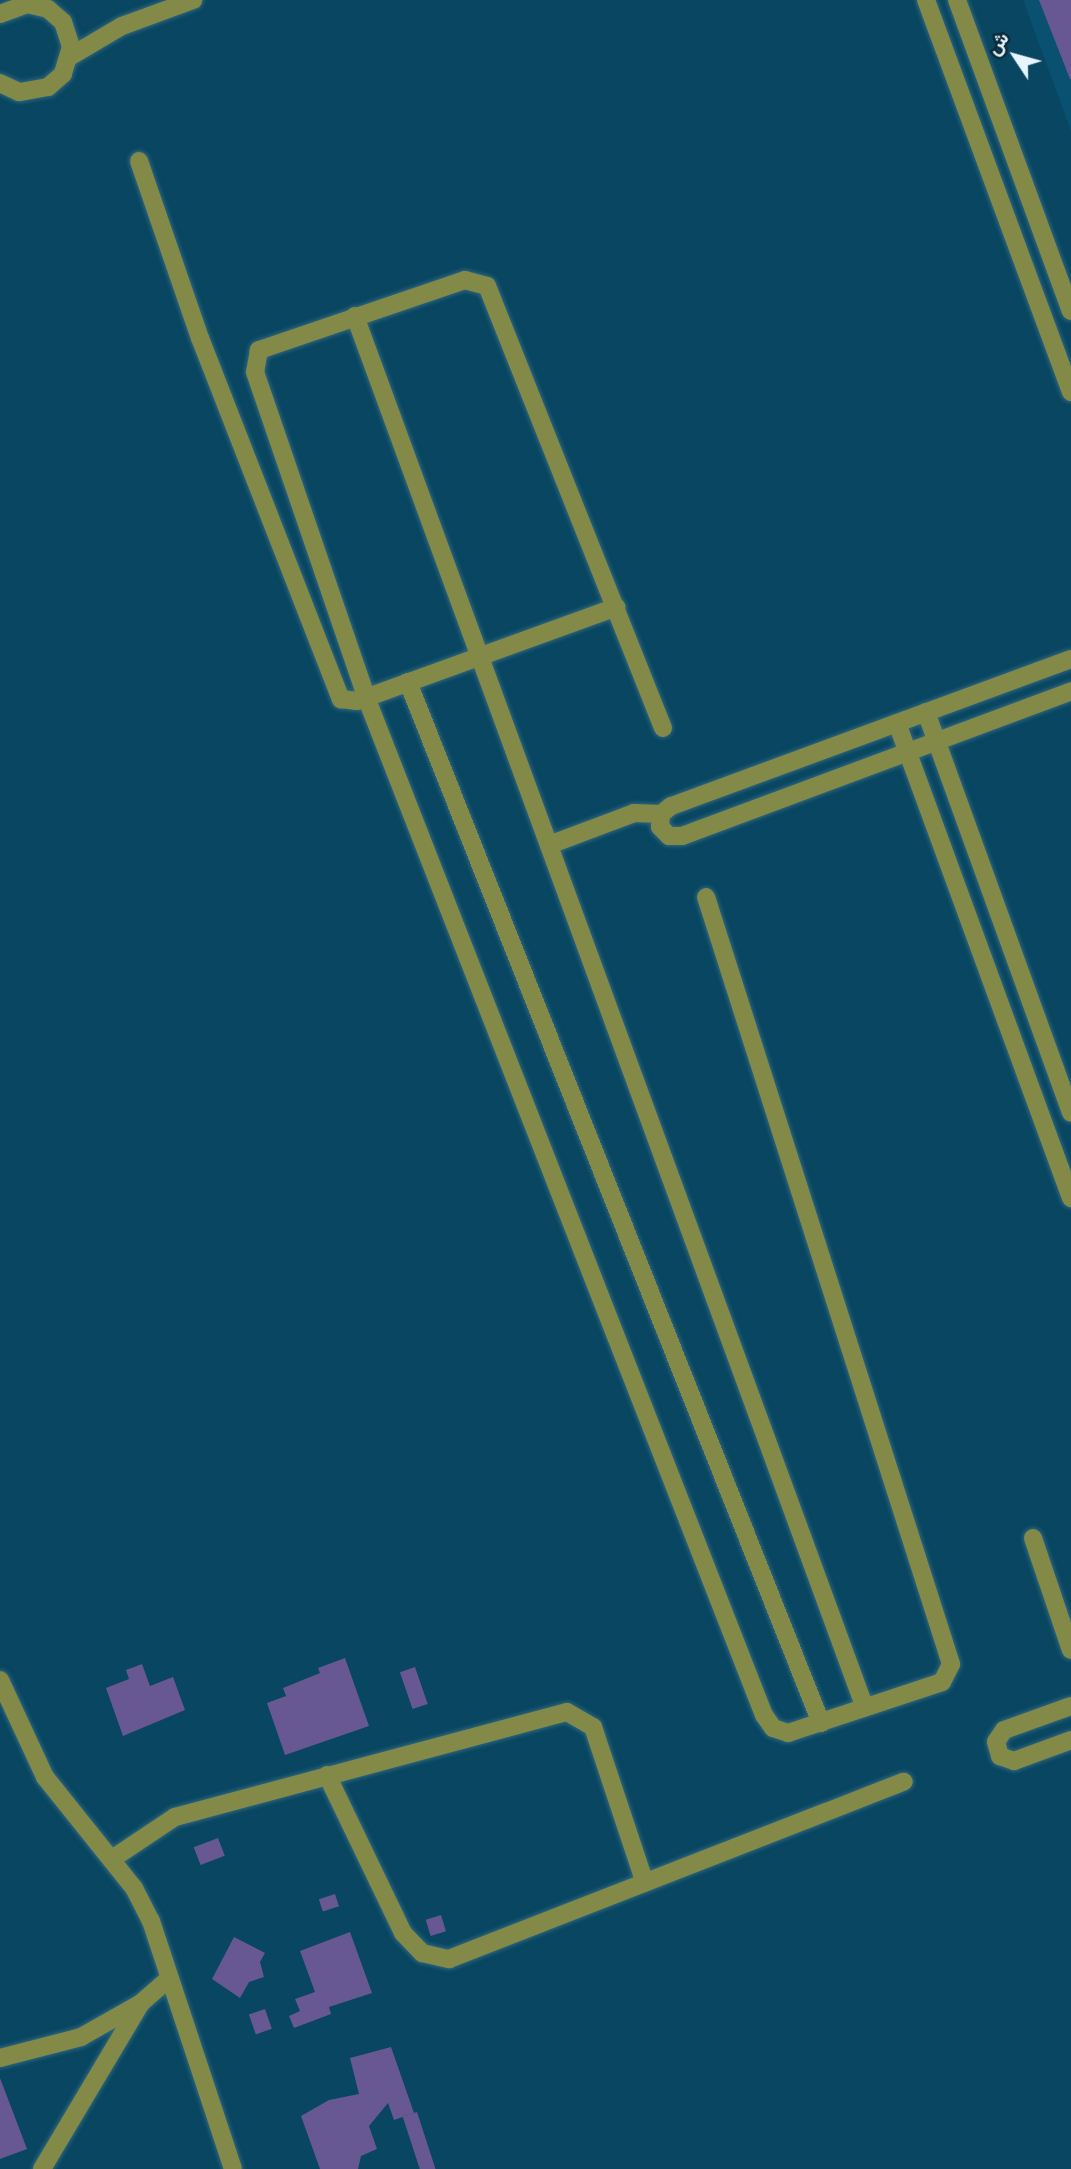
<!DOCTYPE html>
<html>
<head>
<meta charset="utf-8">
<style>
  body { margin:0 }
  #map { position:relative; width:1071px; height:2169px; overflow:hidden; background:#084661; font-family:Montserrat,Vazirmatn,sans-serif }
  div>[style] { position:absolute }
  .built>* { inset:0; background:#0a5070 }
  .building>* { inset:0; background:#675893; transform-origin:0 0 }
  .roads { filter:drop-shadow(0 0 2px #30667d) drop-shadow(0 0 2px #30667d) }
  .minor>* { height:18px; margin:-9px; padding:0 9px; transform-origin:9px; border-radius:9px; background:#838a48 }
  span { translate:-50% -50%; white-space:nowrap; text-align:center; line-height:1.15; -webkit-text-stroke:7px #0b2a3a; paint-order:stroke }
  .north { position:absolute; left:980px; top:21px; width:70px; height:70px; -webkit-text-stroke:5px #0b2a3a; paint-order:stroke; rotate:306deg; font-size:19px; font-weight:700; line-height:28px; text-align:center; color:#e7f5fd }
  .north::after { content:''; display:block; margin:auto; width:24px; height:32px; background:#e7f5fd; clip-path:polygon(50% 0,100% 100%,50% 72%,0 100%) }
</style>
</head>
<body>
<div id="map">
  <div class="built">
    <i style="clip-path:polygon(1023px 0,1071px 0,1071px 131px)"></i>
  </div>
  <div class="building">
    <i style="clip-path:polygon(1039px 0,1071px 0,1071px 79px,1070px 79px)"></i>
    <i style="clip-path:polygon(345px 1658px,369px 1726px,285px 1755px,267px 1703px,286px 1696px,283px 1688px,320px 1673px,318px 1668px)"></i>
    <i style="clip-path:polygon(142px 1664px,150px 1686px,173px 1677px,185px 1710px,123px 1736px,106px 1688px,129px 1679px,126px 1670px)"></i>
    <i style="left:415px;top:1667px;width:39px;height:16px;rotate:71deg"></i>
    <i style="left:218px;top:1838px;width:19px;height:26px;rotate:69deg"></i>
    <i style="left:335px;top:1894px;width:13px;height:17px;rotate:72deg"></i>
    <i style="left:441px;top:1915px;width:17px;height:16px;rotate:73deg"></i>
    <i style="clip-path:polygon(350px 1932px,372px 1993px,329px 2007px,331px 2014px,294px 2028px,289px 2016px,300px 2011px,295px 1999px,315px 1992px,300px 1951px)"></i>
    <i style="clip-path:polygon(234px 1937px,265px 1953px,260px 1962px,264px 1977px,249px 1982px,240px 1998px,212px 1979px)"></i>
    <i style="left:265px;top:2009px;width:21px;height:17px;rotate:71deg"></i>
    <i style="clip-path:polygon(391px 2047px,414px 2113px,394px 2120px,388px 2103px,369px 2126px,377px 2149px,361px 2156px,358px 2169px,320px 2169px,301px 2116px,329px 2100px,359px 2094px,350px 2058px)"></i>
    <i style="clip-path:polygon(0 2078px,27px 2149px,0 2159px)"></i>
    <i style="left:417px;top:2112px;width:60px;height:15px;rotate:72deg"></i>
  </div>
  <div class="roads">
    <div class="minor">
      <i style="left:926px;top:0;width:418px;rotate:69.7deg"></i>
      <i style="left:957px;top:0;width:331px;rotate:69.9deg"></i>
      <i style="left:0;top:14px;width:29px;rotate:-20deg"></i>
      <i style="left:27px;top:4px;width:22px;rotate:13deg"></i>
      <i style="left:48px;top:9px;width:20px;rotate:41deg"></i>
      <i style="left:63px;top:22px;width:26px;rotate:72deg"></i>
      <i style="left:71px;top:47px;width:28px;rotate:107deg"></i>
      <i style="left:63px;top:74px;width:20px;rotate:139deg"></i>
      <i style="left:48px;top:87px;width:29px;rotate:170deg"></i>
      <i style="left:19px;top:92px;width:21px;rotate:-155deg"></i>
      <i style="left:71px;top:56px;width:59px;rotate:-30.5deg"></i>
      <i style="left:122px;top:26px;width:76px;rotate:-20.1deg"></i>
      <i style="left:139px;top:161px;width:187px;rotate:71deg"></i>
      <i style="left:200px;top:338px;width:388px;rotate:68.7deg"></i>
      <i style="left:341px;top:699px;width:16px;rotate:7deg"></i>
      <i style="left:357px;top:701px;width:276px;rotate:-19.9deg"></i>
      <i style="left:355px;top:316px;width:1482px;rotate:69.88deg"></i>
      <i style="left:1071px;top:659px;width:426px;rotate:159.8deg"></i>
      <i style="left:671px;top:806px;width:13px;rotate:141deg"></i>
      <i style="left:661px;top:814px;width:13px;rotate:94deg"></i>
      <i style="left:660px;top:827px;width:13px;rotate:45deg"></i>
      <i style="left:669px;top:836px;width:13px"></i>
      <i style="left:682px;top:836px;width:415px;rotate:-20.4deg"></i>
      <i style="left:408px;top:682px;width:1120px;rotate:68.36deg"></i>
      <i style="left:926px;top:712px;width:426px;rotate:70.1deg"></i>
      <i style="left:897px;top:723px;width:506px;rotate:69.88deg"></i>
      <i style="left:663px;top:728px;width:476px;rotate:-111.7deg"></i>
      <i style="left:487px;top:286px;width:23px;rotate:-165deg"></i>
      <i style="left:465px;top:280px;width:218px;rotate:161.2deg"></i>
      <i style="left:259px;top:350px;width:22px;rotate:100deg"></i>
      <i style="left:255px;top:372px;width:343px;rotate:71.1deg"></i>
      <i style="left:366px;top:697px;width:1093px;rotate:68.65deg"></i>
      <i style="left:764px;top:1715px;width:16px;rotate:55deg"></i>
      <i style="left:773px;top:1728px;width:16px;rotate:18deg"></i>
      <i style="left:788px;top:1733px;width:162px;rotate:-18.3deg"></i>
      <i style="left:942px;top:1682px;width:20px;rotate:-63deg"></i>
      <i style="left:951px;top:1664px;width:805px;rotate:-107.71deg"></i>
      <i style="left:549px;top:845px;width:91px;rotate:-20.6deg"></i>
      <i style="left:634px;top:813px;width:27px;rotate:2deg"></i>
      <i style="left:1033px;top:1538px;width:118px;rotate:71.3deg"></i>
      <i style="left:0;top:1680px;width:107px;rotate:65.1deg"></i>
      <i style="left:45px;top:1777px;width:142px;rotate:51.3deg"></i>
      <i style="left:134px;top:1888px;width:37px;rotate:63deg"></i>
      <i style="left:151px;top:1921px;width:261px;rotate:71.7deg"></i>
      <i style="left:1071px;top:1706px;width:71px;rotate:160.3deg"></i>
      <i style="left:1004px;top:1730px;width:14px;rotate:124deg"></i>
      <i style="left:996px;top:1742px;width:15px;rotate:74deg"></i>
      <i style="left:1000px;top:1756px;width:15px;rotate:20deg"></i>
      <i style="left:1014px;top:1761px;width:61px;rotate:-20.2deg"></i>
      <i style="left:327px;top:1775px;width:175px;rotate:64.3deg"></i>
      <i style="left:403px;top:1933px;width:28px;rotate:46deg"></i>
      <i style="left:422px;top:1953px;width:28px;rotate:13deg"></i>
      <i style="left:449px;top:1959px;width:488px;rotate:-21.3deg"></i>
      <i style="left:112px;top:1859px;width:76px;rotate:-33.7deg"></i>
      <i style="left:175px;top:1817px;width:406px;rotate:-15deg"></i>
      <i style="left:567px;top:1712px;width:30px;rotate:30deg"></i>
      <i style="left:593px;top:1727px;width:164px;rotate:71.6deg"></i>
      <i style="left:0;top:2058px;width:84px;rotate:-14.5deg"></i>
      <i style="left:81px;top:2037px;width:69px;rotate:-29.5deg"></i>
      <i style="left:141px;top:2003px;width:38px;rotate:-41deg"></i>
      <i style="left:42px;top:2169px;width:193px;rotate:-59.2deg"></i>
    </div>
  </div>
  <div class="north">ش</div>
</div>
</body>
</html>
